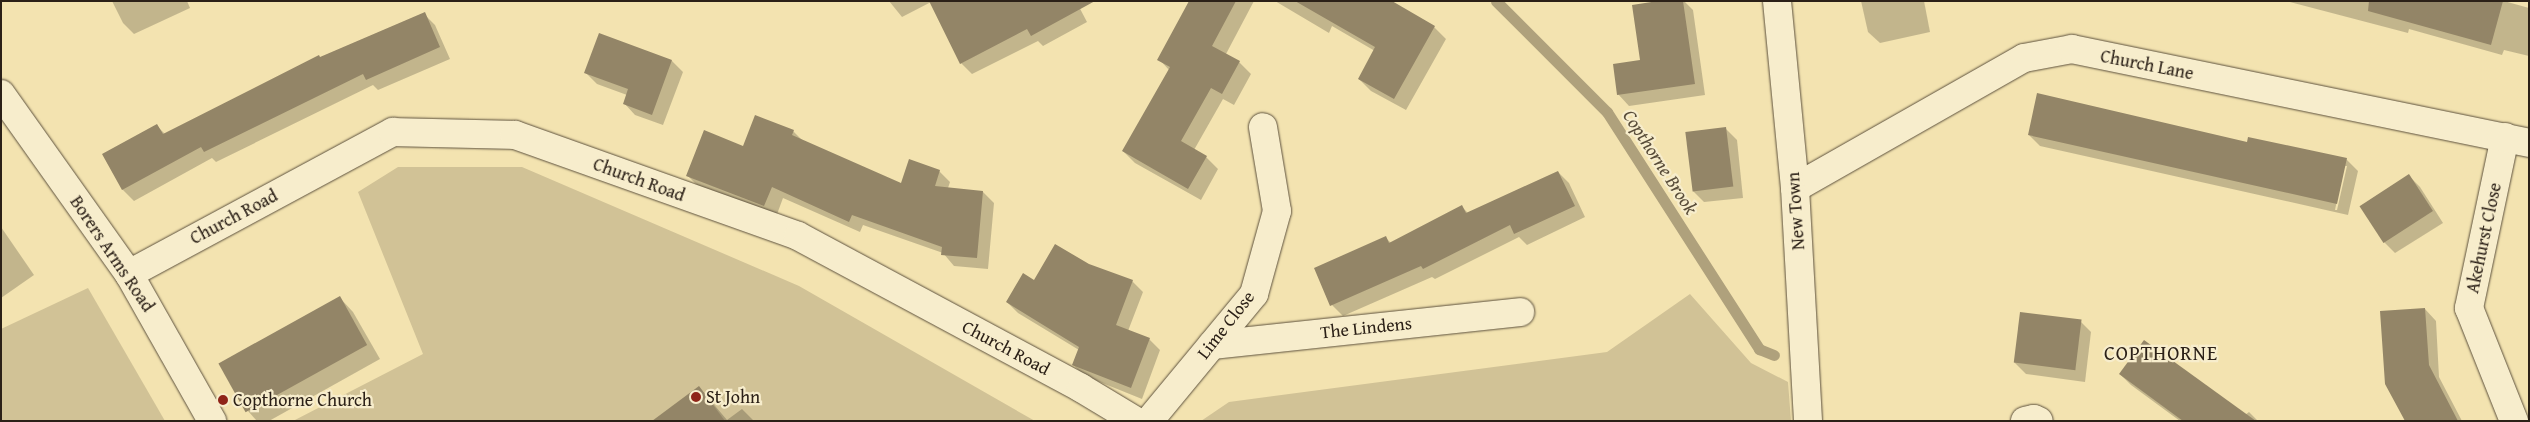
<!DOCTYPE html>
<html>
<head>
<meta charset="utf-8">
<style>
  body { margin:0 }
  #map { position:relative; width:2530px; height:422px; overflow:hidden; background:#f3e3b0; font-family:"Gentium Book Plus",serif }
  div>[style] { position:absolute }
  .green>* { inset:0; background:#d1c296 }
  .shadow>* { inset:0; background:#0003 }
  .stream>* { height:11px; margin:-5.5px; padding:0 5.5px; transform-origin:5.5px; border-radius:5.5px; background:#afa17c }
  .building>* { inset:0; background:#938567; transform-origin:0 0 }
  .roads { filter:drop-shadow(0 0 1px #5d513d) drop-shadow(0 0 1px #5d513d) }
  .minor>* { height:28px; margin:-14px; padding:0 14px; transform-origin:14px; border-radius:14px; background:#f7edcc }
  .dots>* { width:14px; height:14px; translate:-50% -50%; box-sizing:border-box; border:2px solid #f7edcc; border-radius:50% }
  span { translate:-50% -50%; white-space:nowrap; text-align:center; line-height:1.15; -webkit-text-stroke:4.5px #f7edcc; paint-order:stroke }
  .street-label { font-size:18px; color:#2b2017 }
  .poi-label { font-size:18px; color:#2b2017 }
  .left { translate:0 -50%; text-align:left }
  .water-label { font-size:19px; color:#594d3a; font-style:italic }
  .quarter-label { font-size:20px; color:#2b2017; letter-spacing:1px }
  .frame { position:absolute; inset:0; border:2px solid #2b2017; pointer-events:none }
</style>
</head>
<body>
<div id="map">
  <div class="green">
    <i style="clip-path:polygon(398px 167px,522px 167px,799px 286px,1035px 421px,293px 421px,423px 354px,358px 192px)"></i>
    <i style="clip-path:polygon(88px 288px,165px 421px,1px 421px,1px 329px)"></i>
    <i style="clip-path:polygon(1690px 294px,1751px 363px,1788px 382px,1791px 421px,1201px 421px,1229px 402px,1607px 352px)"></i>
  </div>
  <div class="shadow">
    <i style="clip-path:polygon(112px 1px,187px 1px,190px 8px,134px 34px,123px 23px)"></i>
    <i style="clip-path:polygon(889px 1px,933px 1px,902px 17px)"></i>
    <i style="clip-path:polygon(1076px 1px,1087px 22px,1043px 46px,1038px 41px,972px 74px,961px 63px)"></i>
    <i style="clip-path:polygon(1190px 1px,1254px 1px,1226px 54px,1239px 62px,1251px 74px,1234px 105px,1223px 99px,1194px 150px,1206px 157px,1218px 169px,1201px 200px,1135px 163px,1123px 151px,1169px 70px,1159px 59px)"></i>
    <i style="clip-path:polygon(1275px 1px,1389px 1px,1434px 27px,1446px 39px,1406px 110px,1371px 91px,1359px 79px,1375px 51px,1332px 26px,1329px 33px)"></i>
    <i style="clip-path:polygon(1667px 1px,1684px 1px,1693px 10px,1705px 95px,1629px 106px,1618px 94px,1641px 61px)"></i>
    <i style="clip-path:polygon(1861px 1px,1924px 1px,1930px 32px,1880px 43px,1868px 32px)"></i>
    <i style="clip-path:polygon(2286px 1px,2504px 1px,2529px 8px,2529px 56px,2504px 50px,2502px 55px,2409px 29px,2408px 33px)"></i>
    <i style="clip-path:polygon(424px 14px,435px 25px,450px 59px,378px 90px,373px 85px,216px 162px,212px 158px,134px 201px,123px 190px,103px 155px,157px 126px,165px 134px,321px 58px)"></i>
    <i style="clip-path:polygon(672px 61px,683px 72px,663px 125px,635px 115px,624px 103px,627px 95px,597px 84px,586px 73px)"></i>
    <i style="clip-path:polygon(1726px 129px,1737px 140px,1743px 198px,1704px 202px,1693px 191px)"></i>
    <i style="clip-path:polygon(793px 131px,803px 141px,902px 185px,939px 171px,950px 182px,948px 188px,983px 192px,994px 203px,988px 269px,954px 266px,943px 253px,863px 225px,860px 232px,783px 198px,776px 217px,699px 187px,688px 176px,744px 148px)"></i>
    <i style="clip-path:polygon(evenodd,2029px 135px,2248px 143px,2346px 159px,2358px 171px,2348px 215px,2040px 146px,2029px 135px,2344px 166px,2347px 166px,2337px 210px,2335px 210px,2344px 166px)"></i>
    <i style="clip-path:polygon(1558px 172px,1569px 183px,1585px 217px,1527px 245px,1519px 237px,1435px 279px,1432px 277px,1343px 316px,1332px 305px,1386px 238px,1391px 243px,1462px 207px,1468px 213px)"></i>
    <i style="clip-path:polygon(2409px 176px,2420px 187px,2443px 223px,2395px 253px,2384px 242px)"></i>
    <i style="clip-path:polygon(1px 227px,34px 275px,1px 298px)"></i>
    <i style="clip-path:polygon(1089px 265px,1132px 281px,1143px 292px,1128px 331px,1149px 339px,1160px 350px,1142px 399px,1085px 376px,1073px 365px,1079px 350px,1018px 313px,1007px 302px,1034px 281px)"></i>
    <i style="clip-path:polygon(340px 298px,353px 312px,380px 359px,269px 421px,257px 421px,248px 411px)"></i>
    <i style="clip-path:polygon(2425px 309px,2436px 321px,2439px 377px,2462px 421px,2406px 421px)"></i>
    <i style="clip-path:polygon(2080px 321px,2091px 332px,2085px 382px,2026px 374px,2014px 362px)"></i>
    <i style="clip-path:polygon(2120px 374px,2245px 415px,2249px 412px,2258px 421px,2180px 421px,2131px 385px)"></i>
    <i style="clip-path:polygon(699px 387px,727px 420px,742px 409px,754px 421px,654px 421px)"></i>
  </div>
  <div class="stream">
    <i style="left:1496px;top:1px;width:157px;rotate:45deg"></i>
    <i style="left:1607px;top:112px;width:282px;rotate:57.3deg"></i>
    <i style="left:1759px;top:349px;width:16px;rotate:22deg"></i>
  </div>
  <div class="building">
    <i style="clip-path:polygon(929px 1px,1095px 1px,1031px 36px,1027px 29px,960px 64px)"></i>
    <i style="clip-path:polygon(1189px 1px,1236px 1px,1212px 46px,1240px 61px,1222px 94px,1211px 88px,1181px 141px,1207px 156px,1188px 189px,1122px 151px,1170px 67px,1157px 60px)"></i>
    <i style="clip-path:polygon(1295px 1px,1392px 1px,1435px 26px,1394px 99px,1358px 79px,1375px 47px)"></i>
    <i style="clip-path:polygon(1658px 1px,1683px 1px,1695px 84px,1617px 95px,1613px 64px,1640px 60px,1632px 5px)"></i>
    <i style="clip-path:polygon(2369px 1px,2503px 1px,2491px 45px,2368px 11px)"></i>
    <i style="clip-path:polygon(425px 12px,440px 47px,366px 80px,363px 74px,204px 152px,201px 147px,122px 190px,102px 154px,157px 124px,163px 134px,319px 55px,320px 57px)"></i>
    <i style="clip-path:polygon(599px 33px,672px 60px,652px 115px,623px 104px,628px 89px,584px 73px)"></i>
    <i style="clip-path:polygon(2037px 93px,2247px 142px,2248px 137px,2347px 158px,2337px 204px,2028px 135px)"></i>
    <i style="clip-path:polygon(755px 115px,794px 130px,792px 135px,901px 183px,909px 159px,940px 170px,935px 186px,983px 191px,977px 258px,941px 255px,942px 247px,852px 215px,849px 222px,772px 187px,764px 206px,686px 176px,704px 130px,743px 146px)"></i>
    <i style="left:1726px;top:127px;width:60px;height:41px;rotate:83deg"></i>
    <i style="clip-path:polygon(1558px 171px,1575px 206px,1514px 234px,1510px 225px,1423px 269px,1421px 266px,1330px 306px,1314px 268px,1386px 236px,1389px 243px,1462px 205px,1466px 213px)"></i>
    <i style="left:2409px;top:174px;width:44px;height:59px;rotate:57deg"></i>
    <i style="clip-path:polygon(1055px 244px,1089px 264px,1133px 280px,1116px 325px,1150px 338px,1131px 388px,1072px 365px,1079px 347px,1006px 302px,1023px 273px,1034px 280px)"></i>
    <i style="left:340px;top:296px;width:56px;height:139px;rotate:61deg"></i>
    <i style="clip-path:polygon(2425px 308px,2429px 365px,2458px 421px,2405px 421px,2385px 384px,2380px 311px)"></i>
    <i style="left:2020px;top:312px;width:62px;height:51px;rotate:7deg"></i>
    <i style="clip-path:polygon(2144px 340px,2256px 421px,2183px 421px,2119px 374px)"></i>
    <i style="clip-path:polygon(699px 386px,725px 421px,652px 421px)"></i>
  </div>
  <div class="roads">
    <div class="minor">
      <i style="left:1777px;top:1px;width:188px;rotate:84.5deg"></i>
      <i style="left:1795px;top:188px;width:233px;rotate:86.8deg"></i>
      <i style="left:1px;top:94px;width:221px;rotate:54.6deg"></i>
      <i style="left:129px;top:274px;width:169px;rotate:60.5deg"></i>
      <i style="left:2505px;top:137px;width:175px;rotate:101.9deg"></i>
      <i style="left:2469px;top:308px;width:122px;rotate:68.3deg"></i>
      <i style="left:1795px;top:188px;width:263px;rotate:-29.6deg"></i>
      <i style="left:2024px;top:58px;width:49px;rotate:-10.6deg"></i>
      <i style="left:2072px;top:49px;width:467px;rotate:11.6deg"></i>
      <i style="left:129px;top:274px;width:300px;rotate:-28.3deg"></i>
      <i style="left:393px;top:132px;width:122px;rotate:1.4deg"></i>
      <i style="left:515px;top:135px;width:300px;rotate:19.6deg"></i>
      <i style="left:798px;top:236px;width:321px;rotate:28.2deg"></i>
      <i style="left:1081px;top:388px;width:64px;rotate:31deg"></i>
      <i style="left:1212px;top:345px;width:310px;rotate:-6.1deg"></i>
      <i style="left:1149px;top:421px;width:165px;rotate:-50.4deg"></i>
      <i style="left:1254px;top:294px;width:86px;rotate:-74.5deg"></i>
      <i style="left:1277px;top:211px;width:85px;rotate:-99.5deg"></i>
      <i style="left:2025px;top:421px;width:9px;rotate:-13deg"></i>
      <i style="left:2034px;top:419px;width:5px;rotate:22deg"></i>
    </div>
  </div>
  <div class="dots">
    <i style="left:696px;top:397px;background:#8f2418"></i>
    <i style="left:223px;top:400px;background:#8f2418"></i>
  </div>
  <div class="street-label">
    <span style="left:2147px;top:65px;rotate:11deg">Church Lane</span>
    <span style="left:639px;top:180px;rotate:20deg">Church Road</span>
    <span style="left:1796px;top:211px;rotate:-94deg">New Town</span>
    <span style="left:234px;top:217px;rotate:-28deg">Church Road</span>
    <span style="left:2484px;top:238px;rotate:-78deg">Akehurst Close</span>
    <span style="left:112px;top:254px;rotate:56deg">Borers Arms Road</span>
    <span style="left:1226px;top:325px;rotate:-52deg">Lime Close</span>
    <span style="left:1366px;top:328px;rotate:-6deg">The Lindens</span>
    <span style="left:1006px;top:348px;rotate:28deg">Church Road</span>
  </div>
  <div class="poi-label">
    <span class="left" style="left:706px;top:397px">St John</span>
    <span class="left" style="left:233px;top:400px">Copthorne Church</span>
  </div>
  <div class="water-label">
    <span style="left:1660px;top:162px;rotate:57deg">Copthorne Brook</span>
  </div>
  <div class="quarter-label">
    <span style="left:2161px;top:352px">COPTHORNE</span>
  </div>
  <div class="frame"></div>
</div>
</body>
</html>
